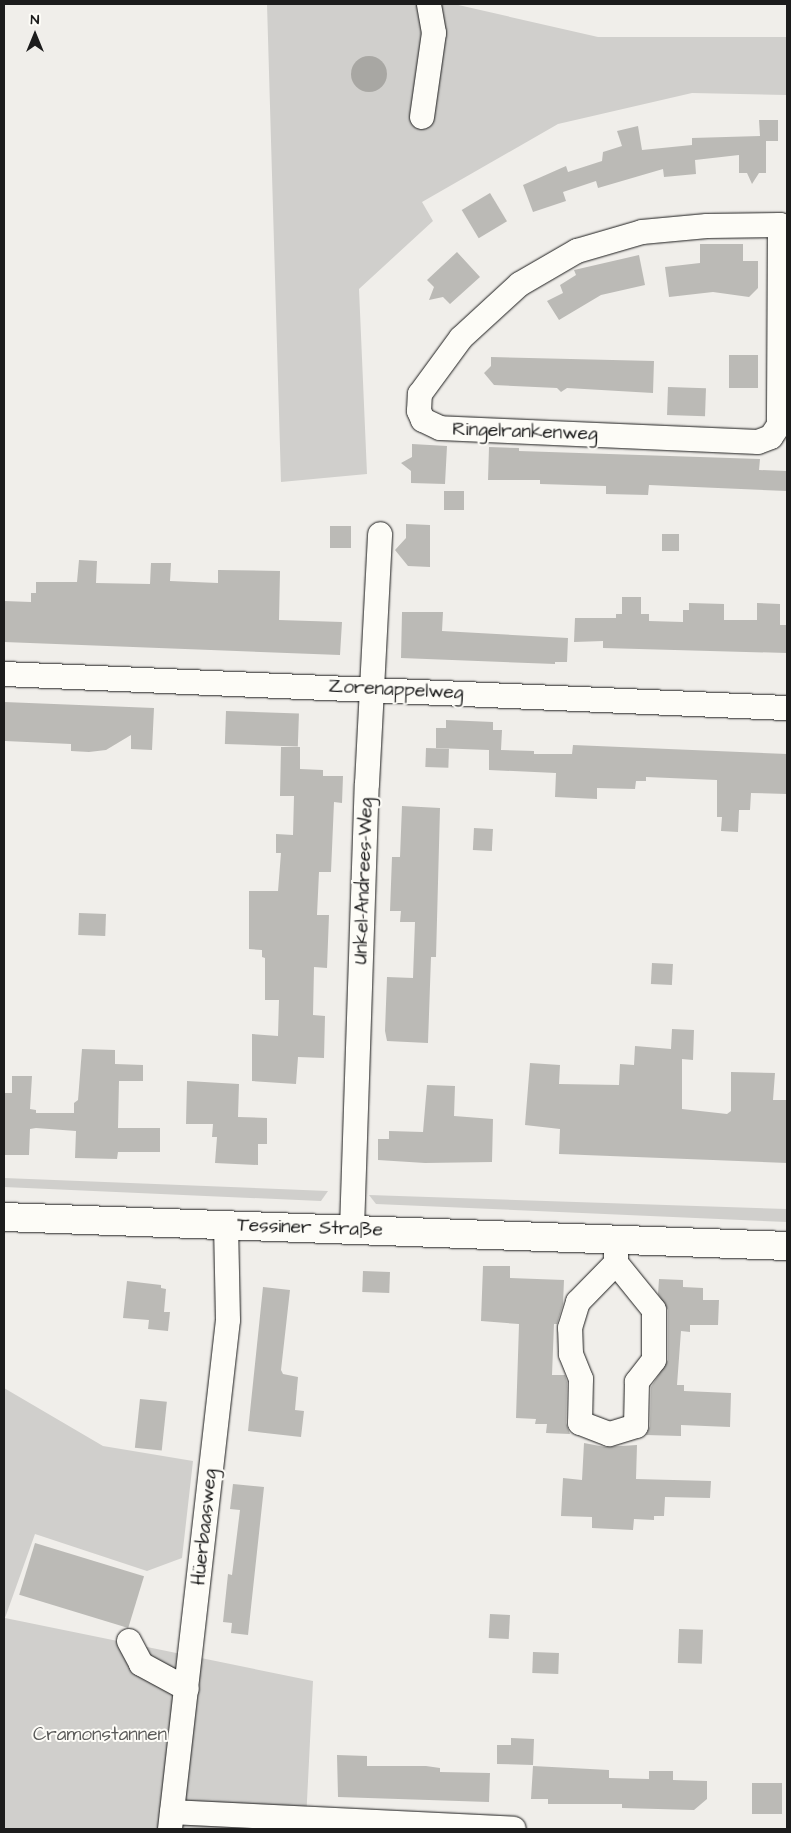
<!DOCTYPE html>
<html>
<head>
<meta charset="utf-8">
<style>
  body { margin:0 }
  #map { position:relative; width:791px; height:1833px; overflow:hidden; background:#f0eeea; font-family:"Architects Daughter",sans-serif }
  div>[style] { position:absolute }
  .green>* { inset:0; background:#d0cfcc }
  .water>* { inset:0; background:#a8a7a3 }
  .round { border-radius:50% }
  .building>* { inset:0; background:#bbbab6; transform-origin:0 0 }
  .roads { filter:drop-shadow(0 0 1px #1c1c1c) drop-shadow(0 0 1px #1c1c1c) }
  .minor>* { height:24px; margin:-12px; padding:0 12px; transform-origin:12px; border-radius:12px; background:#fdfcf7 }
  .major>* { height:28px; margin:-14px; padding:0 14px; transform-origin:14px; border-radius:14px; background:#fdfcf7 }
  span { translate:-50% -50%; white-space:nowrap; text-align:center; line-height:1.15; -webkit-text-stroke:4px #fdfcf7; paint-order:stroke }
  .street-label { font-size:19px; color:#1c1c1c }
  .park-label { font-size:19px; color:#5b5b5a }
  .frame { position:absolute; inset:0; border:5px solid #1c1c1c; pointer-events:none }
  .north { position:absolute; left:10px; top:10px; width:50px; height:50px; -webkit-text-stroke:4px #fdfcf7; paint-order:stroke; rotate:0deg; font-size:14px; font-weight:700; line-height:20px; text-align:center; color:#1c1c1c }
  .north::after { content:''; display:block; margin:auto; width:18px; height:22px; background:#1c1c1c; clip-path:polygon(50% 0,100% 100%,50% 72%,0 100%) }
</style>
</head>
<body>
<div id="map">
  <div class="green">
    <i style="clip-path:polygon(267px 4px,454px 4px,598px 37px,787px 37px,787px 95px,692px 93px,558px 124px,422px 202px,433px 221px,359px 289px,367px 474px,281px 482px)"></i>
    <i style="clip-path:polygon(4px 1178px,328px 1191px,321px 1201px,4px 1187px)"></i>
    <i style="clip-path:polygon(369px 1195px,787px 1209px,787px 1222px,376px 1204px)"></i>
    <i style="clip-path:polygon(4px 1388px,103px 1446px,193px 1461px,182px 1558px,147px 1571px,35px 1534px,5px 1618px,313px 1681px,306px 1821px,514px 1829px,4px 1829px)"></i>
  </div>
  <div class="water">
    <i class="round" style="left:351px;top:56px;width:36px;height:36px"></i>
  </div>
  <div class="building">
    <i style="clip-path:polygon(759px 120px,778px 120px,778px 141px,766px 141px,766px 173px,759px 173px,752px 184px,747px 173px,739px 173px,739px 155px,695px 160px,696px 174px,664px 177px,663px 169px,598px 188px,596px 181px,563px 192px,566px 201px,533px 212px,523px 185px,566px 166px,568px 172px,602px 161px,603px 152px,622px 146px,617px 131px,638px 126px,642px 150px,692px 145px,692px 138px,760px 136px)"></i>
    <i style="left:490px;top:193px;width:33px;height:33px;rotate:59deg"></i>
    <i style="clip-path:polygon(700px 244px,743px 244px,743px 261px,758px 261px,758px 288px,749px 297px,713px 292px,669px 297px,665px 267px,700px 263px)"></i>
    <i style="clip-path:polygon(457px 252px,480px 277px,450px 304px,443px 297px,429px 300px,434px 287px,427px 280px)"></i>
    <i style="clip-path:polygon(639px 255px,645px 285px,601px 295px,559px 320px,547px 301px,563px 293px,560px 285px,576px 275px,574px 270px)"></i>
    <i style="left:729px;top:355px;width:29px;height:33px"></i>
    <i style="clip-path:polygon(491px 357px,654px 361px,653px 393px,567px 388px,561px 392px,557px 388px,494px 385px,484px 373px,491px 366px)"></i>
    <i style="left:668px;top:387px;width:38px;height:28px;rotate:2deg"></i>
    <i style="clip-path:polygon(412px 444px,447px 446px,445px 484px,411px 483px,411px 471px,401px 463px,412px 457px)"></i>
    <i style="clip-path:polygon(489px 447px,519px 448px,519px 451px,760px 459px,759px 470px,787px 471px,787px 491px,649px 485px,648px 495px,606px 494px,606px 486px,540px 484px,540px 480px,488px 480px)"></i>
    <i style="left:444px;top:491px;width:20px;height:19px"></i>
    <i style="clip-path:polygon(406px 524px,430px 525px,430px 567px,408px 566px,395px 550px,406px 538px)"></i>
    <i style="left:330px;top:526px;width:21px;height:22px"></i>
    <i style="left:662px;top:534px;width:17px;height:17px"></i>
    <i style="clip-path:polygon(79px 560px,97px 561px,96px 583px,150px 584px,151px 563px,171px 563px,170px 581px,218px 583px,218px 570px,280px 571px,279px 620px,342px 622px,340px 655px,4px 642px,4px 601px,31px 602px,31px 593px,36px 593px,36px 582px,77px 582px)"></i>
    <i style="clip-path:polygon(622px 597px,641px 597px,641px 614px,649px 614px,649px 621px,683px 622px,683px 610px,689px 610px,689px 603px,724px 604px,724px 620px,757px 620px,757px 603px,780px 604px,780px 625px,787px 625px,787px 653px,603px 648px,603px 641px,574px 642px,575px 618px,616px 618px,616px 614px,622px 614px)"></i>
    <i style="clip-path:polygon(402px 612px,443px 612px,442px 631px,568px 638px,567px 662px,555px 662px,555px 664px,401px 658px)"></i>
    <i style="clip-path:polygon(4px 702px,154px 708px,152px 750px,131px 749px,131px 735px,106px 750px,89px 752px,71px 751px,71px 744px,5px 741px)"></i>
    <i style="left:226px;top:711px;width:73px;height:33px;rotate:2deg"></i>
    <i style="clip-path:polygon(446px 720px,493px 722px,493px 730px,502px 730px,501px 750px,534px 751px,534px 754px,572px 754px,573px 745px,787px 754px,787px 794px,751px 793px,750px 810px,739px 810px,738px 832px,721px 831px,722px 817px,717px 817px,717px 780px,646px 777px,646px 781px,636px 781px,635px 789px,597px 788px,597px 799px,555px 797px,556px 773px,489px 770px,489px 750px,436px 748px,436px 728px,446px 728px)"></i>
    <i style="clip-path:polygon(281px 747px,300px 747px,300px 769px,323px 770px,323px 776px,343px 776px,342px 803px,334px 802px,331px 872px,319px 872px,317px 915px,329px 915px,327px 968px,314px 967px,313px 1015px,325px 1016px,324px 1058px,298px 1057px,296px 1084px,252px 1081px,252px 1034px,278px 1036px,279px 1000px,265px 1000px,265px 958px,262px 957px,262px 950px,249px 949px,249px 891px,278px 891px,281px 853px,276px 853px,276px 834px,293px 835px,294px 796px,280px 796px)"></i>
    <i style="left:426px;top:748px;width:23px;height:19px;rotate:2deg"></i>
    <i style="clip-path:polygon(402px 806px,440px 808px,436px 957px,431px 957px,428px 1043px,387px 1041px,385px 1031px,387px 977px,413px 978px,415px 922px,400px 922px,401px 911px,390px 911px,392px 857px,400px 857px)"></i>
    <i style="left:474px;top:828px;width:19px;height:22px;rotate:3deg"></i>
    <i style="left:79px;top:913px;width:27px;height:22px;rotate:2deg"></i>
    <i style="left:652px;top:963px;width:21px;height:21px;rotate:3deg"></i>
    <i style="clip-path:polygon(672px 1029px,694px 1030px,693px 1060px,682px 1059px,682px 1109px,727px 1114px,731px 1111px,731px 1072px,775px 1073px,773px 1100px,787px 1100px,787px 1163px,559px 1154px,560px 1129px,525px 1125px,530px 1063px,560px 1065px,559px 1084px,619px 1085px,620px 1064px,634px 1065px,635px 1046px,671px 1049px)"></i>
    <i style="clip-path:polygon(82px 1049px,115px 1050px,115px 1064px,143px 1065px,143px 1081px,119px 1081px,118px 1128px,160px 1128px,160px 1152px,118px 1152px,117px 1159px,75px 1158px,76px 1131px,36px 1128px,30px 1129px,29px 1155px,4px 1155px,4px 1093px,12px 1093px,12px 1076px,32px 1076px,30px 1109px,36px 1110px,36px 1113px,74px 1113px,74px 1103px,78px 1100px)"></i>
    <i style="clip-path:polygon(187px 1081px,239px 1084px,238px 1117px,267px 1118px,267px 1144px,258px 1144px,258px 1165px,215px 1163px,217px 1137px,212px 1137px,213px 1124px,186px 1124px)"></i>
    <i style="clip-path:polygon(427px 1085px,455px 1086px,454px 1116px,493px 1119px,492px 1162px,425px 1163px,378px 1160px,378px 1139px,389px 1139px,389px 1131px,423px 1132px)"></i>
    <i style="clip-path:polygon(483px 1266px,510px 1266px,510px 1278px,564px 1280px,563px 1304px,557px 1324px,554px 1324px,552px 1375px,565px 1375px,567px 1382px,566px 1423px,570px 1434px,546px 1433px,547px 1424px,535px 1424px,536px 1419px,516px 1418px,519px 1324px,481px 1321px)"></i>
    <i style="left:363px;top:1271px;width:27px;height:21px;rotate:2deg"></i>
    <i style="clip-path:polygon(659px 1279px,683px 1280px,683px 1287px,703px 1288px,703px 1300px,719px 1300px,718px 1325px,690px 1325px,690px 1332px,681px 1331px,677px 1385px,684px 1385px,684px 1391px,731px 1393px,730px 1427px,681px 1425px,681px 1436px,646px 1435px,650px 1426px,651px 1387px,668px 1360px,668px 1310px,658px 1294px)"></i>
    <i style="clip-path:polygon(127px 1281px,161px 1285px,161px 1288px,166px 1289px,164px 1312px,170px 1312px,168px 1331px,148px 1329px,149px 1320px,123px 1318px)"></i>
    <i style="clip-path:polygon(263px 1287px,290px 1290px,281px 1370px,283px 1374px,298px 1377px,295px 1410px,304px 1411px,301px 1437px,248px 1431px)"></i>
    <i style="left:140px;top:1399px;width:27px;height:49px;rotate:6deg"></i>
    <i style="clip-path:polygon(584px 1443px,605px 1447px,637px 1445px,636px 1479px,711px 1481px,710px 1498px,665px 1497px,664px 1516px,654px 1516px,654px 1520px,634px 1519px,633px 1530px,592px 1528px,592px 1517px,561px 1516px,563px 1478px,582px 1480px)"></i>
    <i style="clip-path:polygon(233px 1484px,264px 1487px,248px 1635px,231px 1633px,232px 1623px,223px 1622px,228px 1574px,232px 1575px,240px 1510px,230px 1509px)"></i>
    <i style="left:35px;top:1543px;width:114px;height:54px;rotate:17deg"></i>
    <i style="left:490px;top:1614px;width:20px;height:24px;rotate:3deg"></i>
    <i style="left:679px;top:1629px;width:24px;height:34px;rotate:2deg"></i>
    <i style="left:533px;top:1652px;width:26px;height:21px;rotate:2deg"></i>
    <i style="clip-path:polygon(511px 1738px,534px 1739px,533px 1765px,497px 1764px,497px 1745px,511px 1745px)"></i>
    <i style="clip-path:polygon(337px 1755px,367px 1756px,367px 1766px,426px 1766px,440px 1768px,440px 1772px,490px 1773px,489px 1802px,338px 1797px)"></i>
    <i style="clip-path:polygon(533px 1766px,609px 1770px,609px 1778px,649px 1779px,649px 1771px,673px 1771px,673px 1780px,707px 1781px,707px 1799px,694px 1810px,622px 1808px,622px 1804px,548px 1804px,548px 1799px,531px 1799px)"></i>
    <i style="left:752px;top:1783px;width:30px;height:31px"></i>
  </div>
  <div class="roads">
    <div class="minor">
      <i style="left:422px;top:117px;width:85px;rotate:-81.9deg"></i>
      <i style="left:434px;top:33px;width:29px;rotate:-100deg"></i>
      <i style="left:780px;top:225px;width:200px;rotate:90.3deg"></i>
      <i style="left:779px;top:425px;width:14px;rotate:124deg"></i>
      <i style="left:771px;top:437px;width:14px;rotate:159deg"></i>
      <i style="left:758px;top:442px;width:318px;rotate:-177.5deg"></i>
      <i style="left:440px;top:428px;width:19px;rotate:-155deg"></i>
      <i style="left:423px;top:420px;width:10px;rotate:-114deg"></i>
      <i style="left:419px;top:411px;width:17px;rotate:-87deg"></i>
      <i style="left:420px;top:394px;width:69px;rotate:-53.8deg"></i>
      <i style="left:461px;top:338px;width:80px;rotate:-42.5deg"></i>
      <i style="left:520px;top:284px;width:66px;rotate:-30.1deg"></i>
      <i style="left:577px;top:251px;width:68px;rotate:-16.3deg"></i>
      <i style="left:642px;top:232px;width:65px;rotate:-5.3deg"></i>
      <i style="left:707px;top:226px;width:73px;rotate:-0.8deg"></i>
      <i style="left:780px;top:225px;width:8px;rotate:23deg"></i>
      <i style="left:4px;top:674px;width:784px;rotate:2.49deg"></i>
      <i style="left:352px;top:1229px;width:445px;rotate:-88.1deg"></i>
      <i style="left:367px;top:784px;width:250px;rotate:-87deg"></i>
      <i style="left:616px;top:1238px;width:25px;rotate:90deg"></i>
      <i style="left:616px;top:1263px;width:60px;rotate:51deg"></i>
      <i style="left:654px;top:1310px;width:50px;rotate:90deg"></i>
      <i style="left:654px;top:1360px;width:28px;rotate:128deg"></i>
      <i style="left:637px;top:1382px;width:44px;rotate:91.3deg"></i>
      <i style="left:636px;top:1426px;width:28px;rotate:163deg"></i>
      <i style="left:609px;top:1434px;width:31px;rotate:-159deg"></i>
      <i style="left:580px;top:1423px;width:44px;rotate:-88.7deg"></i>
      <i style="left:581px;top:1379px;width:27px;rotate:-112deg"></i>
      <i style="left:571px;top:1354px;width:26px;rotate:-92deg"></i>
      <i style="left:570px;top:1328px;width:27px;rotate:-73deg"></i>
      <i style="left:578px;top:1302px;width:54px;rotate:-45.7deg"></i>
      <i style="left:129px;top:1641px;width:26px;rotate:62deg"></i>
      <i style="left:141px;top:1664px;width:52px;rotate:28.5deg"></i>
      <i style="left:172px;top:1812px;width:342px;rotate:2.8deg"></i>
      <i style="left:170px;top:1829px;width:512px;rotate:-83.5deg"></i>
      <i style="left:228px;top:1320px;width:95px;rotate:-91.2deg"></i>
    </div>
    <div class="major">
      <i style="left:4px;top:1217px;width:784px;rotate:2.12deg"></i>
    </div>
  </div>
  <div class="street-label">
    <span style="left:525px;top:432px;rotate:2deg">Ringelrankenweg</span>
    <span style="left:396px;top:690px;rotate:3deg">Zorenappelweg</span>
    <span style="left:364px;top:881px;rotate:-88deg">Unkel-Andrees-Weg</span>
    <span style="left:310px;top:1228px;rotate:2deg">Tessiner Straße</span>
    <span style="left:205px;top:1527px;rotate:-84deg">Hüerbaasweg</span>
  </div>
  <div class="park-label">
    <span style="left:100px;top:1735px">Cramonstannen</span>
  </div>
  <div class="frame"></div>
  <div class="north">N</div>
</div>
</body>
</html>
